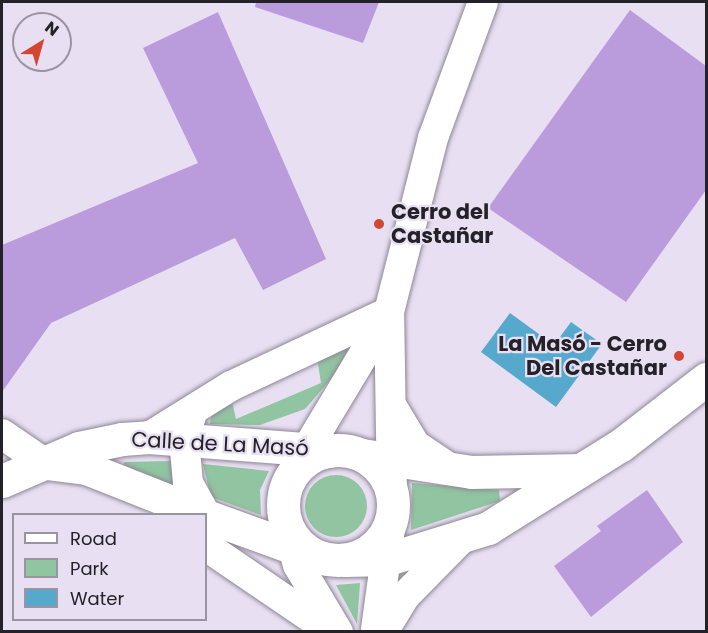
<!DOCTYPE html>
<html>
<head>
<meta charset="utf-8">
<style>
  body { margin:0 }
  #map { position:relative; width:708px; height:633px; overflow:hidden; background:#e8dff2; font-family:Poppins,sans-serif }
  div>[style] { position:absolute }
  .green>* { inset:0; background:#91c4a0 }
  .round { border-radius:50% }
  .water>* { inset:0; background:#56a9cd }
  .building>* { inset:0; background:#ba9bdb }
  .roads { filter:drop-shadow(0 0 2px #8e8596) drop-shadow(0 0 2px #8e8596) }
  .street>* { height:30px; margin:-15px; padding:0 15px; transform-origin:15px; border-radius:15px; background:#fff }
  .secondary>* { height:33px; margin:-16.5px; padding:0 16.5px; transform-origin:16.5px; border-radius:16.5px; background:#fff }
  .secondary>.ring { margin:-16.5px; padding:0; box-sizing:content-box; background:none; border:33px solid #fff; border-radius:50% }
  .dots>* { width:16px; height:16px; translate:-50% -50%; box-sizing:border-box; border:3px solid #e8dff2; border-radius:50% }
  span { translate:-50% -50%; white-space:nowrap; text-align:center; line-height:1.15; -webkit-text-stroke:4.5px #e8dff2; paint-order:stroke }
  .poi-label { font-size:21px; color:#252128; font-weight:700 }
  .left { translate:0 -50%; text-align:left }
  .right { translate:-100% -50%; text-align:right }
  .street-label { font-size:21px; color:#252128 }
  .frame { position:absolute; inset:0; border:3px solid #252128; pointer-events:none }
  .legend { position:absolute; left:12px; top:513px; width:195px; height:108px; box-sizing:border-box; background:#e8dff2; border:2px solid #9a93a1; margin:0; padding:8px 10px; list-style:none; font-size:18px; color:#252128 }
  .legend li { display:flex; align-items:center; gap:12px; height:30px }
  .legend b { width:30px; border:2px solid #9a93a1 }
  .north { position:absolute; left:12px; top:12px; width:60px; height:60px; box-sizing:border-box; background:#e8dff2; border:2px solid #9a93a1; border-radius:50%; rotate:37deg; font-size:16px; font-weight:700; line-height:24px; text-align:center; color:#252128 }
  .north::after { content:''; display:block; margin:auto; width:21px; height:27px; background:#d34632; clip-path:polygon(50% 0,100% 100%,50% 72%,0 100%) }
</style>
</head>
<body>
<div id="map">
  <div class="green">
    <i style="clip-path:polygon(344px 348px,348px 349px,336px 373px,305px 409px,260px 425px,210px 424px,211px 415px,231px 397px,236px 419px,321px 383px,317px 358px)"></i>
    <i style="clip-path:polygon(172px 461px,173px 485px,124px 465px,124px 462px)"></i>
    <i style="clip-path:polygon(203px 464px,269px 471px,260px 490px,261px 515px,211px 497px)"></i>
    <i class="round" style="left:305px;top:475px;width:62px;height:62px"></i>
    <i style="clip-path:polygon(412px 483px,499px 490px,500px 501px,411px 530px)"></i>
    <i style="clip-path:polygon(360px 583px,357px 624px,336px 585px)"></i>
  </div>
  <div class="water">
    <i style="clip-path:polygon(510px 313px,554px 345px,571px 322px,602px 344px,556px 407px,481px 352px)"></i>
  </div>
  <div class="building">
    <i style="clip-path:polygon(256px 2px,379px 2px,363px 43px,255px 7px)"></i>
    <i style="clip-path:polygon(630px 10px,706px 66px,706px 190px,626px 302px,488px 208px)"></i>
    <i style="clip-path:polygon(218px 12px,326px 259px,263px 290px,235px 238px,51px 323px,2px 392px,2px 245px,198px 163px,143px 48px)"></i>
    <i style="clip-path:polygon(647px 490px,683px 542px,591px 617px,554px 566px,601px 531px,597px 526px)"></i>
  </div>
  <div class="roads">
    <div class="street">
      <i style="left:391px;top:405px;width:47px;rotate:59deg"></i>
      <i style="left:415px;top:445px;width:43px;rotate:33.7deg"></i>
      <i style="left:191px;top:416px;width:24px;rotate:107deg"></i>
      <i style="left:184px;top:439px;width:44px;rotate:84.8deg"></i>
      <i style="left:188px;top:483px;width:35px;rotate:61deg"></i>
      <i style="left:2px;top:434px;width:51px;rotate:34.6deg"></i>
      <i style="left:149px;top:437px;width:97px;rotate:-31.9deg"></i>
      <i style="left:231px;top:386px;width:174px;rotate:-25.1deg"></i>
      <i style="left:290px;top:477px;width:192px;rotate:-59deg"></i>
      <i style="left:392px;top:496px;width:184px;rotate:-90.9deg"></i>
      <i style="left:389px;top:312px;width:179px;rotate:-75.8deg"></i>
      <i style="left:433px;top:138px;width:145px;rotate:-69.8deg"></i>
      <i style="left:284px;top:517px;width:50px;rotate:73.7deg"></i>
      <i style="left:298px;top:565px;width:78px;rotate:59.2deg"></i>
      <i style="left:206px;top:546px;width:153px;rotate:34.3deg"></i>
      <i style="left:376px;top:629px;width:117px;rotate:-82.1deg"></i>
      <i style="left:383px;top:632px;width:42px;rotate:-58.6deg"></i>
      <i style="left:405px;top:596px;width:81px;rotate:-45.5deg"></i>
    </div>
    <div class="secondary">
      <i class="ring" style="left:283px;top:450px;width:77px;height:77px"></i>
      <i style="left:362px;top:455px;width:111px;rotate:8.8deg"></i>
      <i style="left:472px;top:472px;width:106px;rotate:-1.1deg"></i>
      <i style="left:46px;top:463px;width:40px;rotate:7.1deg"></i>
      <i style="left:86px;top:468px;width:125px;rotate:21.6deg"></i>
      <i style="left:2px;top:481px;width:84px;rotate:-23.2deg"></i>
      <i style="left:79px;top:448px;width:44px;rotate:-11.8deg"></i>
      <i style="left:122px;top:439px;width:27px;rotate:-4deg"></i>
      <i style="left:149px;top:437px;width:181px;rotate:4.4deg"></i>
      <i style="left:206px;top:516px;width:112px;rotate:19.9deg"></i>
      <i style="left:345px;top:560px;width:43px;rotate:-1.3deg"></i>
      <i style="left:388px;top:559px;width:105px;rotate:-17.2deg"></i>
      <i style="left:488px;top:528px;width:157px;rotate:-32deg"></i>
      <i style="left:621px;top:445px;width:108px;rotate:-37.8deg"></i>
    </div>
  </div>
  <div class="dots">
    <i style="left:379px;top:224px;background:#d34632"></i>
    <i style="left:679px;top:356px;background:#d34632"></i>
  </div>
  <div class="poi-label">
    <span class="left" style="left:391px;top:224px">Cerro del<br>Castañar</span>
    <span class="right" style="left:667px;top:356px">La Masó - Cerro<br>Del Castañar</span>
  </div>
  <div class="street-label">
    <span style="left:220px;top:444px;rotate:3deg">Calle de La Masó</span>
  </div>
  <div class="frame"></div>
  <ul class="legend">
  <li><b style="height:8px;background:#fff"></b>Road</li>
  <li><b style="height:16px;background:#91c4a0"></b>Park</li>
  <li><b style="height:16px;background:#56a9cd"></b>Water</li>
  </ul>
  <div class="north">N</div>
</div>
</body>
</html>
